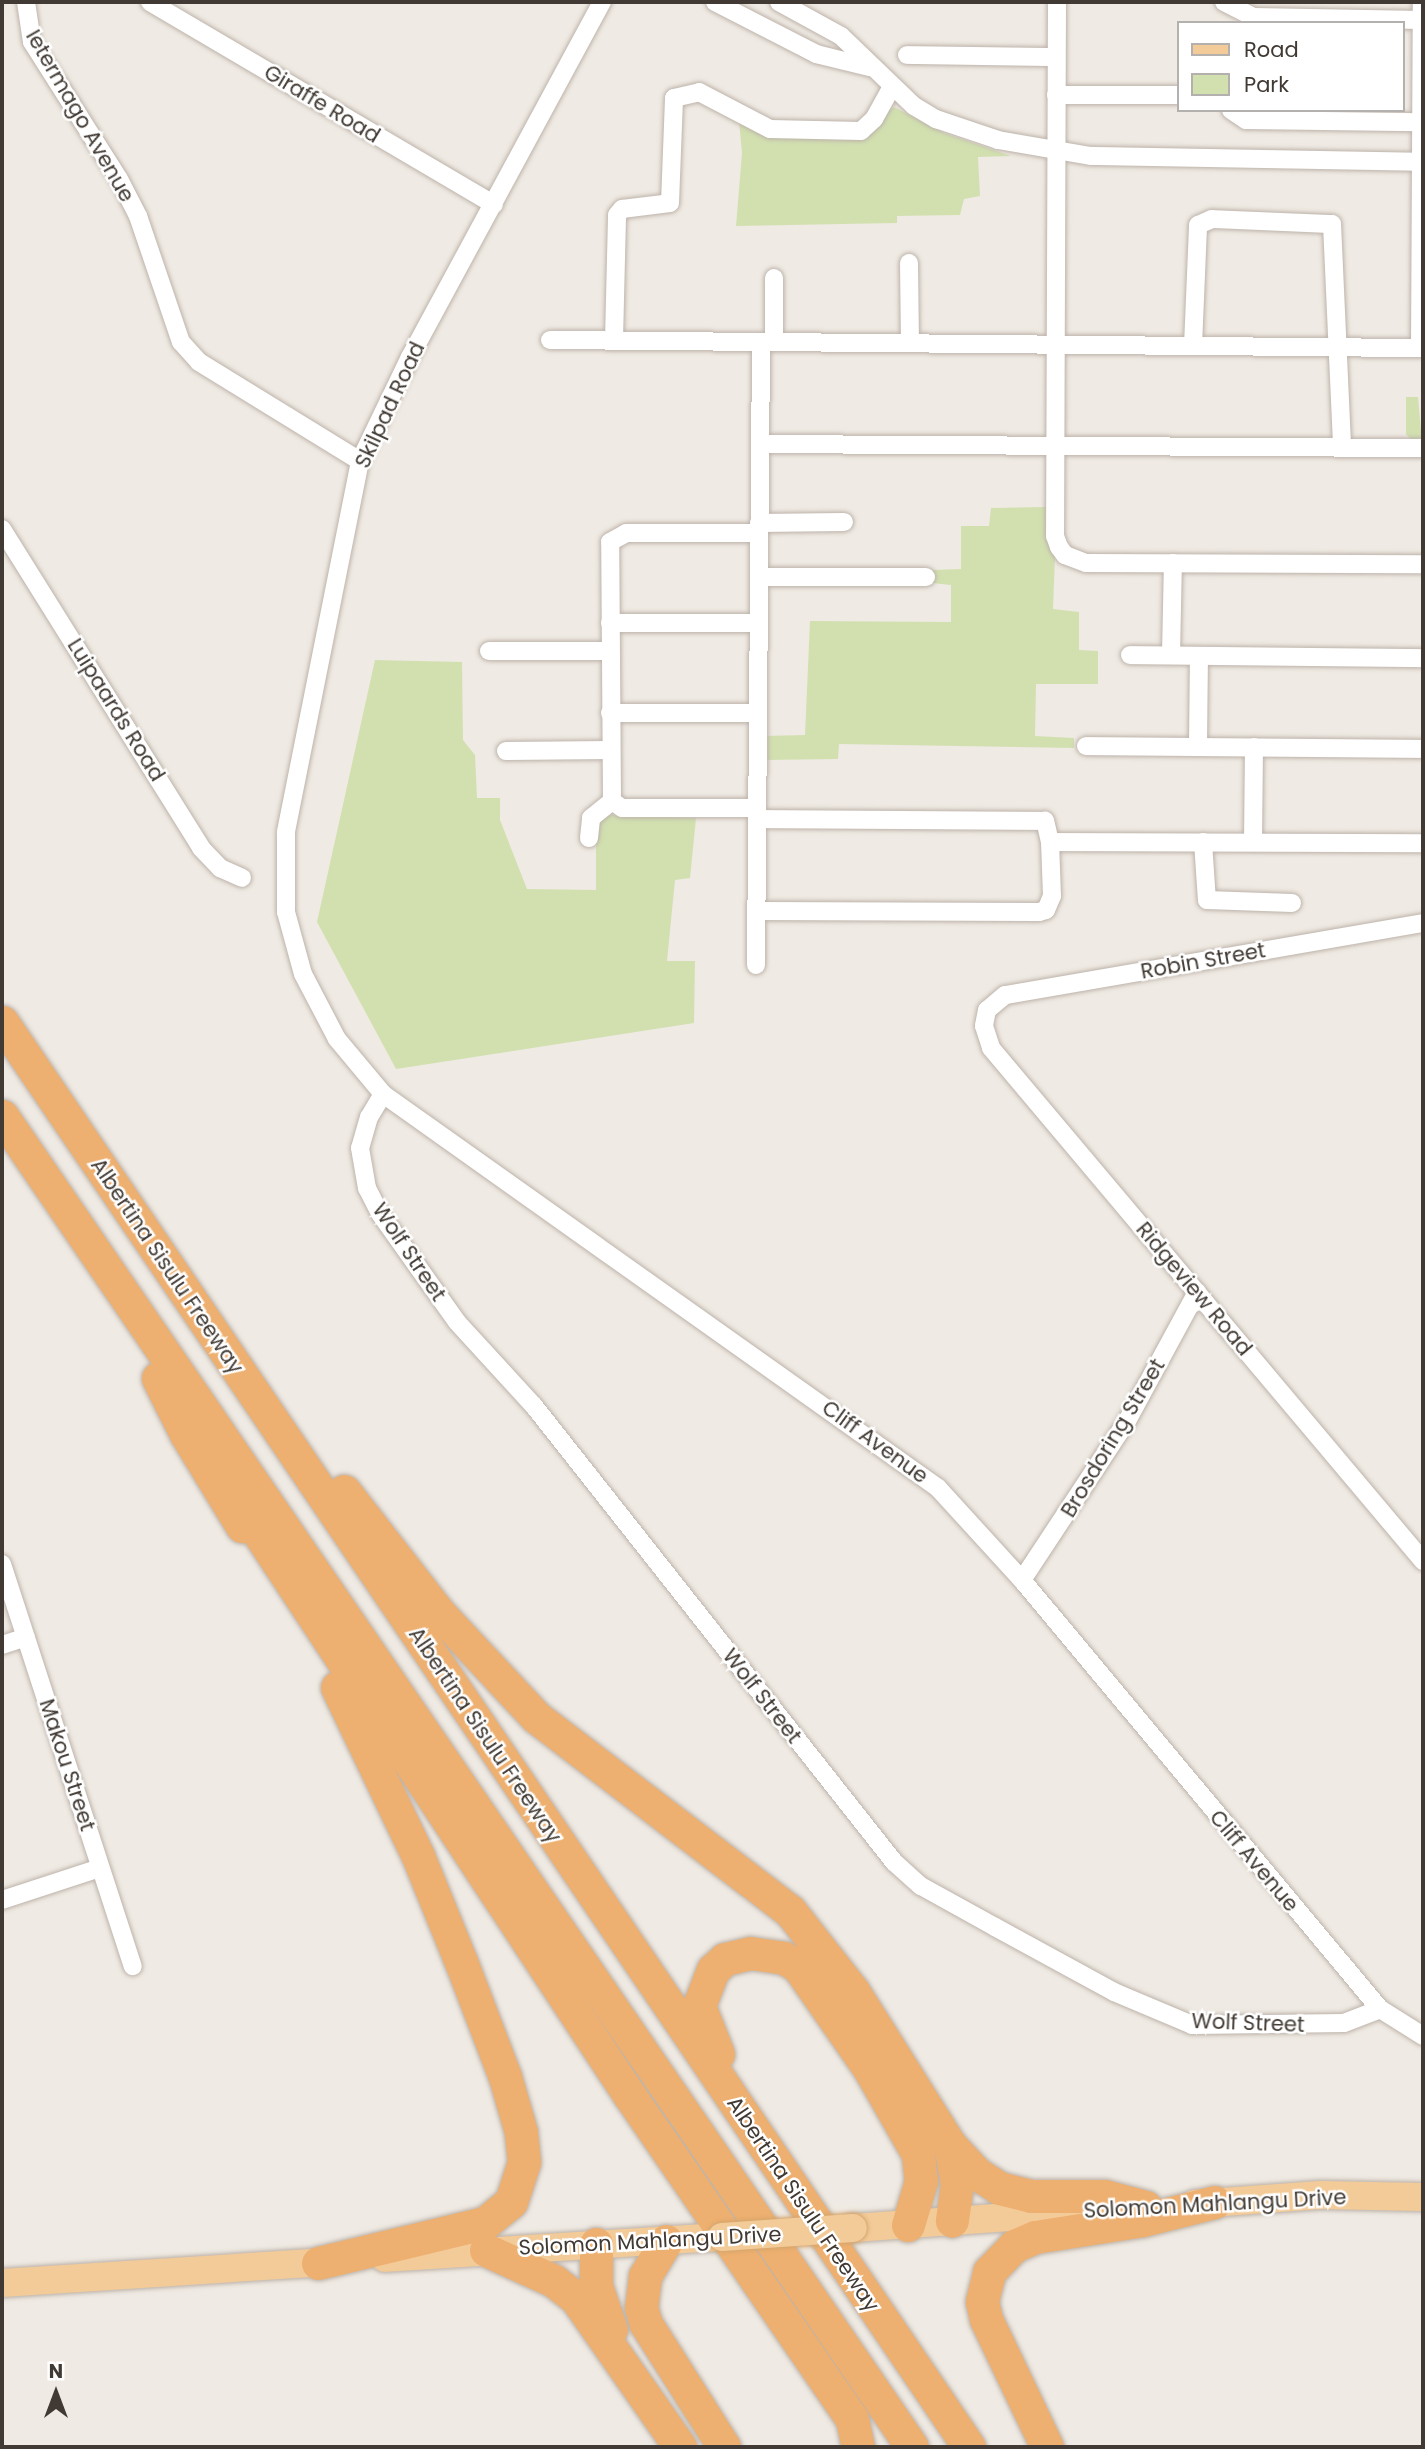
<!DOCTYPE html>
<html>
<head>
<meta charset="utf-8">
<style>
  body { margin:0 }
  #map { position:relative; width:1425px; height:2449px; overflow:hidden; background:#efeae3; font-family:Poppins,sans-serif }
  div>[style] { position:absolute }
  .green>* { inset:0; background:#d2e0b0 }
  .roads { filter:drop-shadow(0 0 2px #bdb3aa) drop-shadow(0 0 2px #bdb3aa) }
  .minor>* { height:18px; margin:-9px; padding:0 9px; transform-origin:9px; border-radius:9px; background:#fff }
  .primary>* { height:28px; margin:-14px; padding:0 14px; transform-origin:14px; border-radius:14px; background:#f3cb99 }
  .motorway>* { height:33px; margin:-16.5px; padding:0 16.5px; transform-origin:16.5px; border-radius:16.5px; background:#eeb070 }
  .bridges { filter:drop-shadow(0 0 2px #d5a56c) drop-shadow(0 0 2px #d5a56c) }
  .primary-bridge>* { height:28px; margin:-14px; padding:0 14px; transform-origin:14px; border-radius:14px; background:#f3cb99 }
  span { translate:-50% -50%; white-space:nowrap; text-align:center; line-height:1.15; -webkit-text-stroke:5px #fff; paint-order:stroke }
  .street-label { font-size:21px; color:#413a34 }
  .frame { position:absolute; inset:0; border:4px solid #413a34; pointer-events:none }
  .legend { position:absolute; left:1177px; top:21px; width:228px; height:91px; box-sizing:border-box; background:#fff; border:2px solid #b3b0ae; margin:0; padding:9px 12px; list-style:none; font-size:21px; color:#413a34 }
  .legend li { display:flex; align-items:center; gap:14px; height:35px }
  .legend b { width:35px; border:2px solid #b3b0ae }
  .north { position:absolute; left:21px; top:2358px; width:70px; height:70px; -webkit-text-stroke:5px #fff; paint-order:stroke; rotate:0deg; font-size:19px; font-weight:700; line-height:28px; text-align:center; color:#413a34 }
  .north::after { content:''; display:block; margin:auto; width:24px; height:32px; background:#413a34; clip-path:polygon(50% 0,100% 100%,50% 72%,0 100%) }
</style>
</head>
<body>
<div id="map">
  <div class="green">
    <i style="clip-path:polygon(894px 107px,944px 133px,1011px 156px,978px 157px,980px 196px,964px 199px,960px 215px,897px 216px,897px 223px,736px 226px,742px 153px,739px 121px,862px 137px,880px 126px,886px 112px)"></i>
    <i style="clip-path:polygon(1406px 397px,1418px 397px,1423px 453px,1406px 434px)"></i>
    <i style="clip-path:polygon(1046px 507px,1047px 538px,1055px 557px,1053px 609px,1079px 612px,1079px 650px,1098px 651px,1098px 684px,1036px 684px,1035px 736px,1074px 738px,1074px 748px,839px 744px,838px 759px,765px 760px,764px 736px,805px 735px,810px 621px,951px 622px,951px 585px,932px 583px,932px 570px,961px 569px,961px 526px,989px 526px,991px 508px)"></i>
    <i style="clip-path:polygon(375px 660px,462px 662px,463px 740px,475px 755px,477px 798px,500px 798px,500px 820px,527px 889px,596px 890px,596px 824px,607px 815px,696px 818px,690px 878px,675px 880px,667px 961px,695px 961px,694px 1023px,396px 1069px,317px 922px)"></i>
  </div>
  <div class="roads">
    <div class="minor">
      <i style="left:26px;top:2px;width:40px;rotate:81.5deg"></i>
      <i style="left:32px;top:42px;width:162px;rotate:57.6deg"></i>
      <i style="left:119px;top:179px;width:42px;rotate:62.8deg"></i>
      <i style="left:138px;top:216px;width:133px;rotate:71.2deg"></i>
      <i style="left:181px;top:342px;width:27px;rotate:48deg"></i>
      <i style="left:199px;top:362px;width:189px;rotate:31.6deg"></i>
      <i style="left:150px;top:2px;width:399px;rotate:30.5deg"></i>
      <i style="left:602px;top:2px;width:404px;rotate:118.4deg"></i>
      <i style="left:410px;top:357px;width:115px;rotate:115.7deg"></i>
      <i style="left:360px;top:461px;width:379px;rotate:101.3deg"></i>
      <i style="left:286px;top:833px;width:79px;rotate:90deg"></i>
      <i style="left:286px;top:912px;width:64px;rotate:74.7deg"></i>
      <i style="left:303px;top:974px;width:73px;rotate:62.4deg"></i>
      <i style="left:337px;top:1039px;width:72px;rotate:50.1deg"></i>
      <i style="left:383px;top:1094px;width:681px;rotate:35.37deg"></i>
      <i style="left:938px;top:1488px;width:125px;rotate:47.6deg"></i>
      <i style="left:1022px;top:1580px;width:559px;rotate:50.16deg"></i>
      <i style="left:1380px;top:2009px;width:51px;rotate:32.1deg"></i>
      <i style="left:715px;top:2px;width:114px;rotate:27.2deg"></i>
      <i style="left:816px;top:54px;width:55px;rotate:13.8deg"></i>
      <i style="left:779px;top:2px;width:71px;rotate:28.7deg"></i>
      <i style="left:841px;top:36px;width:101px;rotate:43.8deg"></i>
      <i style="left:914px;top:106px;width:26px;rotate:31deg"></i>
      <i style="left:936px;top:119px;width:65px;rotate:18.7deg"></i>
      <i style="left:998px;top:140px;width:94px;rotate:9.8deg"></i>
      <i style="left:1091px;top:156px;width:332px;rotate:1deg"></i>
      <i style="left:1057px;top:2px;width:534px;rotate:90.21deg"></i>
      <i style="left:1055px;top:536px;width:12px;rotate:70deg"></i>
      <i style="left:1059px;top:547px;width:10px;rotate:53deg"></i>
      <i style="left:1065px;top:555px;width:22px;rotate:21deg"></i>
      <i style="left:1086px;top:563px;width:337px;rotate:0.2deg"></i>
      <i style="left:1224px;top:2px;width:33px;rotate:27deg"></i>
      <i style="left:1253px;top:17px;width:169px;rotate:1deg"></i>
      <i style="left:907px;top:55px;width:149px;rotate:0.8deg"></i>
      <i style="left:1056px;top:95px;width:122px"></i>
      <i style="left:1231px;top:110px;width:18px;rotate:34deg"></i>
      <i style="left:1246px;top:120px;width:175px;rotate:0.7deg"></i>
      <i style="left:909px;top:263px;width:80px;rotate:89.3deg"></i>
      <i style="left:550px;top:340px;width:873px;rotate:0.53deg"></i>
      <i style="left:614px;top:340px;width:125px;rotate:-88.6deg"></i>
      <i style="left:617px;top:215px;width:8px;rotate:-50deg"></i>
      <i style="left:622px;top:209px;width:48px;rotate:-7.1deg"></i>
      <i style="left:670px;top:203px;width:105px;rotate:-87.8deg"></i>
      <i style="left:674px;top:98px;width:26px;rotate:-13deg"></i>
      <i style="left:699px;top:92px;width:80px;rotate:27.5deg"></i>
      <i style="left:770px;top:129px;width:91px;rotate:1.3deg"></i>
      <i style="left:861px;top:131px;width:18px;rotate:-43deg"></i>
      <i style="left:874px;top:119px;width:37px;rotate:-61deg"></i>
      <i style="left:774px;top:342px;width:64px;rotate:-90deg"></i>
      <i style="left:1193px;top:346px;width:121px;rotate:-87.6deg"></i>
      <i style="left:1198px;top:225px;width:15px;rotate:-23deg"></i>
      <i style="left:1212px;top:219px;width:120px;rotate:2.4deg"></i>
      <i style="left:1332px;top:224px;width:221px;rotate:87.4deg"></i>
      <i style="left:1420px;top:348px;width:346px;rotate:-89.7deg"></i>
      <i style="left:760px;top:444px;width:662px;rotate:0.35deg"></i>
      <i style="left:759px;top:523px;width:85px;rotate:-0.7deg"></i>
      <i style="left:2px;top:529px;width:376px;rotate:58deg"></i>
      <i style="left:201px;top:848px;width:28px;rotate:46deg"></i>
      <i style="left:220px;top:868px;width:24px;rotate:24deg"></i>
      <i style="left:759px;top:577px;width:167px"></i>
      <i style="left:610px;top:623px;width:149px"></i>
      <i style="left:489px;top:651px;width:121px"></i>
      <i style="left:1130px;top:655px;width:293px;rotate:0.6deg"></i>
      <i style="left:1171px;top:655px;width:92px;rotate:-88.8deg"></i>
      <i style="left:610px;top:713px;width:148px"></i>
      <i style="left:1086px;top:746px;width:337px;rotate:0.5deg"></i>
      <i style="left:1198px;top:747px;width:91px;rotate:-89.4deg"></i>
      <i style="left:506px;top:751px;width:103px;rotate:-0.6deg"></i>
      <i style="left:757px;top:808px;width:135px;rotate:180deg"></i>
      <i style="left:622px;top:808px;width:12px;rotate:-145deg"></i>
      <i style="left:612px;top:801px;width:259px;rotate:-90.4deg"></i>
      <i style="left:610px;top:542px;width:18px;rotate:-29deg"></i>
      <i style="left:626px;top:533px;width:133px"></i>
      <i style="left:589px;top:838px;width:20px;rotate:-84deg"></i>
      <i style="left:591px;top:818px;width:27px;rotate:-39deg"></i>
      <i style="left:1050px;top:842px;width:373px;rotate:0.2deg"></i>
      <i style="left:1203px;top:842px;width:58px;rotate:86.1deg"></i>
      <i style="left:1207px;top:900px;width:85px;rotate:2deg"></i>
      <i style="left:1253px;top:842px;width:95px;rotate:-89.4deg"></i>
      <i style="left:757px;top:911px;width:282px;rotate:0.2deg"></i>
      <i style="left:1039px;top:912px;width:7px;rotate:-16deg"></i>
      <i style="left:1046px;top:910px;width:15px;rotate:-67deg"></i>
      <i style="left:1052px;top:896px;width:54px;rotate:-92.1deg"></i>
      <i style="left:1050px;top:842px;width:22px;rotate:-103deg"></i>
      <i style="left:1045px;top:821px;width:288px;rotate:-179.6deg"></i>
      <i style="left:1423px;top:923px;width:424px;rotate:170.2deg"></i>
      <i style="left:1005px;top:995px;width:23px;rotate:140deg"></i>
      <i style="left:987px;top:1010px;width:16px;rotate:101deg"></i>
      <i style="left:984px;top:1026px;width:23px;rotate:72deg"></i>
      <i style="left:991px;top:1048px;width:671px;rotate:49.9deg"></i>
      <i style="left:756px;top:965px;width:623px;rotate:-89.54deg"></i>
      <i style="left:383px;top:1094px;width:27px;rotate:121deg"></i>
      <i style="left:369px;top:1117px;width:32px;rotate:106deg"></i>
      <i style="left:360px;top:1148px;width:41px;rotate:80.1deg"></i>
      <i style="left:367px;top:1188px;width:30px;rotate:63deg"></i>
      <i style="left:381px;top:1215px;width:131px;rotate:54.6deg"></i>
      <i style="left:457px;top:1322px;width:114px;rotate:47.5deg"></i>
      <i style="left:534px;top:1406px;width:581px;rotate:51.71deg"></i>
      <i style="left:894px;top:1862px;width:36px;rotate:42deg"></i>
      <i style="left:921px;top:1886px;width:85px;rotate:29deg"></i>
      <i style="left:995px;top:1927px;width:136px;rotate:28.6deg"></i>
      <i style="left:1114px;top:1992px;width:85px;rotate:22.9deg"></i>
      <i style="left:1192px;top:2025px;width:152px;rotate:-0.8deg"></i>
      <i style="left:1344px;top:2023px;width:39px;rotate:-21deg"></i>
      <i style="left:2px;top:1564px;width:423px;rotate:72deg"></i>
      <i style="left:1022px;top:1580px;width:191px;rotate:-56.6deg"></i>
      <i style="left:1127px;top:1421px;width:147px;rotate:-61.5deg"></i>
      <i style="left:2px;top:1645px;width:25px;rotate:-18deg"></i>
      <i style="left:2px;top:1900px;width:103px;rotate:-18.1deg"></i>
    </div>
    <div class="primary">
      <i style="left:1195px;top:2204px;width:126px;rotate:-4.1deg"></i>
      <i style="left:1321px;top:2195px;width:102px;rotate:1.1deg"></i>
      <i style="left:853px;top:2228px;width:261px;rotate:-4deg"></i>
      <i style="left:385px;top:2258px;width:338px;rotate:-3.6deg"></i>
      <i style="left:2px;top:2283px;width:337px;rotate:-3.7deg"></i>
    </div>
    <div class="motorway">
      <i style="left:2px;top:1022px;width:1722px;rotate:55.84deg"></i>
      <i style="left:2px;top:1116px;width:1612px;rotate:55.64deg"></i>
      <i style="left:158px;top:1378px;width:63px;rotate:63.4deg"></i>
      <i style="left:186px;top:1434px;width:108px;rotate:58.7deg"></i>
      <i style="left:344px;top:1491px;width:155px;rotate:52.1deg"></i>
      <i style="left:439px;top:1613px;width:142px;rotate:47deg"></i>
      <i style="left:536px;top:1717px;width:320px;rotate:37.4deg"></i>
      <i style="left:790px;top:1911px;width:102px;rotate:51.8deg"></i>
      <i style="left:853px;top:1991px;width:182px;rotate:57.8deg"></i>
      <i style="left:950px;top:2145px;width:38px;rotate:47deg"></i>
      <i style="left:976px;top:2173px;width:27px;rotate:33deg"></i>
      <i style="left:999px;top:2188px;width:33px;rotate:14deg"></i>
      <i style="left:1031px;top:2196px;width:73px"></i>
      <i style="left:1104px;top:2196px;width:43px;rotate:14.7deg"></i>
      <i style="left:237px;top:1500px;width:714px;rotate:56.6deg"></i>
      <i style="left:630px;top:2096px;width:392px;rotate:55.5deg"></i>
      <i style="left:852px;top:2419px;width:29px;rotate:78deg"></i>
      <i style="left:718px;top:2054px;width:52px;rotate:-111.6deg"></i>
      <i style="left:699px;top:2006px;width:39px;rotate:-69deg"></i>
      <i style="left:713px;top:1970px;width:16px;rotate:-43deg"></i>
      <i style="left:725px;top:1959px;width:26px;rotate:-13deg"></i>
      <i style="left:750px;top:1953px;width:34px;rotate:8deg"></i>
      <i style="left:784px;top:1958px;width:16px;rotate:30deg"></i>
      <i style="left:798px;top:1966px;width:124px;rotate:55.2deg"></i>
      <i style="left:869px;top:2068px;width:99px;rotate:60.3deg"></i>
      <i style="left:918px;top:2154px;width:27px;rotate:84deg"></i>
      <i style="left:921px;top:2181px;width:46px;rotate:106.5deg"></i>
      <i style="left:950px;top:2145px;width:40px;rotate:80deg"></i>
      <i style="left:957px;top:2184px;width:37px;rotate:98deg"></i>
      <i style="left:666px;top:2241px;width:41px;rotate:121deg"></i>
      <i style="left:645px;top:2276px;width:31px;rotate:97deg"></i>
      <i style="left:641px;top:2307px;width:18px;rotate:74deg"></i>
      <i style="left:646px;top:2324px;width:146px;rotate:57.6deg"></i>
      <i style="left:596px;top:2244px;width:42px;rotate:90deg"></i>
      <i style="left:596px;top:2286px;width:46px;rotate:71.2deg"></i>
      <i style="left:486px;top:2250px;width:75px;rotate:24.5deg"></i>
      <i style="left:554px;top:2281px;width:28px;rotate:38deg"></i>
      <i style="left:576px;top:2298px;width:182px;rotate:55.1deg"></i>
      <i style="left:318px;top:2263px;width:172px;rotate:-13.5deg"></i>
      <i style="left:485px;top:2223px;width:33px;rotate:-39deg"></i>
      <i style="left:511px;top:2202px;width:42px;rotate:-72deg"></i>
      <i style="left:524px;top:2162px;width:30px;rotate:-96deg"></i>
      <i style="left:521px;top:2132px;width:57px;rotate:-106.2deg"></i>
      <i style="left:505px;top:2077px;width:123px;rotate:-110.9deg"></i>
      <i style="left:461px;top:1962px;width:114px;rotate:-112.1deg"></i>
      <i style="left:418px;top:1856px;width:187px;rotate:-115.6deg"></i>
      <i style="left:1047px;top:2447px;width:142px;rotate:-115.5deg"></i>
      <i style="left:986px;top:2319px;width:18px;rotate:-103deg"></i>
      <i style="left:982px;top:2301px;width:30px;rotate:-76deg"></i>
      <i style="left:989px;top:2272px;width:36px;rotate:-46deg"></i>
      <i style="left:1014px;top:2246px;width:23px;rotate:-23deg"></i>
      <i style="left:1035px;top:2237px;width:109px;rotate:-8.9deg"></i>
      <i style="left:1143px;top:2220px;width:74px;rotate:-14deg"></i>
    </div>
  </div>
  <div class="bridges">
    <div class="primary-bridge">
      <i style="left:722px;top:2237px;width:131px;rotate:-3.9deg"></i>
    </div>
  </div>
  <div class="street-label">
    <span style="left:322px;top:104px;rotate:31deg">Giraffe Road</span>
    <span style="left:80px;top:116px;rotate:60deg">Ietermago Avenue</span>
    <span style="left:390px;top:405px;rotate:-65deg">Skilpad Road</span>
    <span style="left:116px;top:710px;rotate:58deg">Luipaards Road</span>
    <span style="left:1203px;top:961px;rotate:-10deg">Robin Street</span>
    <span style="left:409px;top:1252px;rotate:56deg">Wolf Street</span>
    <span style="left:167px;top:1266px;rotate:56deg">Albertina Sisulu Freeway</span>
    <span style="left:1194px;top:1289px;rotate:50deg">Ridgeview Road</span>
    <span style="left:1113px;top:1438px;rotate:-59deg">Brosdoring Street</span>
    <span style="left:875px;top:1442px;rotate:36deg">Cliff Avenue</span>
    <span style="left:762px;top:1696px;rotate:52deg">Wolf Street</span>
    <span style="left:485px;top:1735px;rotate:56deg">Albertina Sisulu Freeway</span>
    <span style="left:67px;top:1765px;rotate:72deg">Makou Street</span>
    <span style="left:1254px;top:1861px;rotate:50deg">Cliff Avenue</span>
    <span style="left:1248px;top:2023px;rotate:2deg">Wolf Street</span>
    <span style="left:803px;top:2204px;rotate:56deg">Albertina Sisulu Freeway</span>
    <span style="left:1215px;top:2204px;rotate:-3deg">Solomon Mahlangu Drive</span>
    <span style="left:650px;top:2241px;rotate:-3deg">Solomon Mahlangu Drive</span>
  </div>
  <div class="frame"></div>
  <ul class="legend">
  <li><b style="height:9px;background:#f3cb99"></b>Road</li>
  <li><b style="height:19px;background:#d2e0b0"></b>Park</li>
  </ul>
  <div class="north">N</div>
</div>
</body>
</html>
